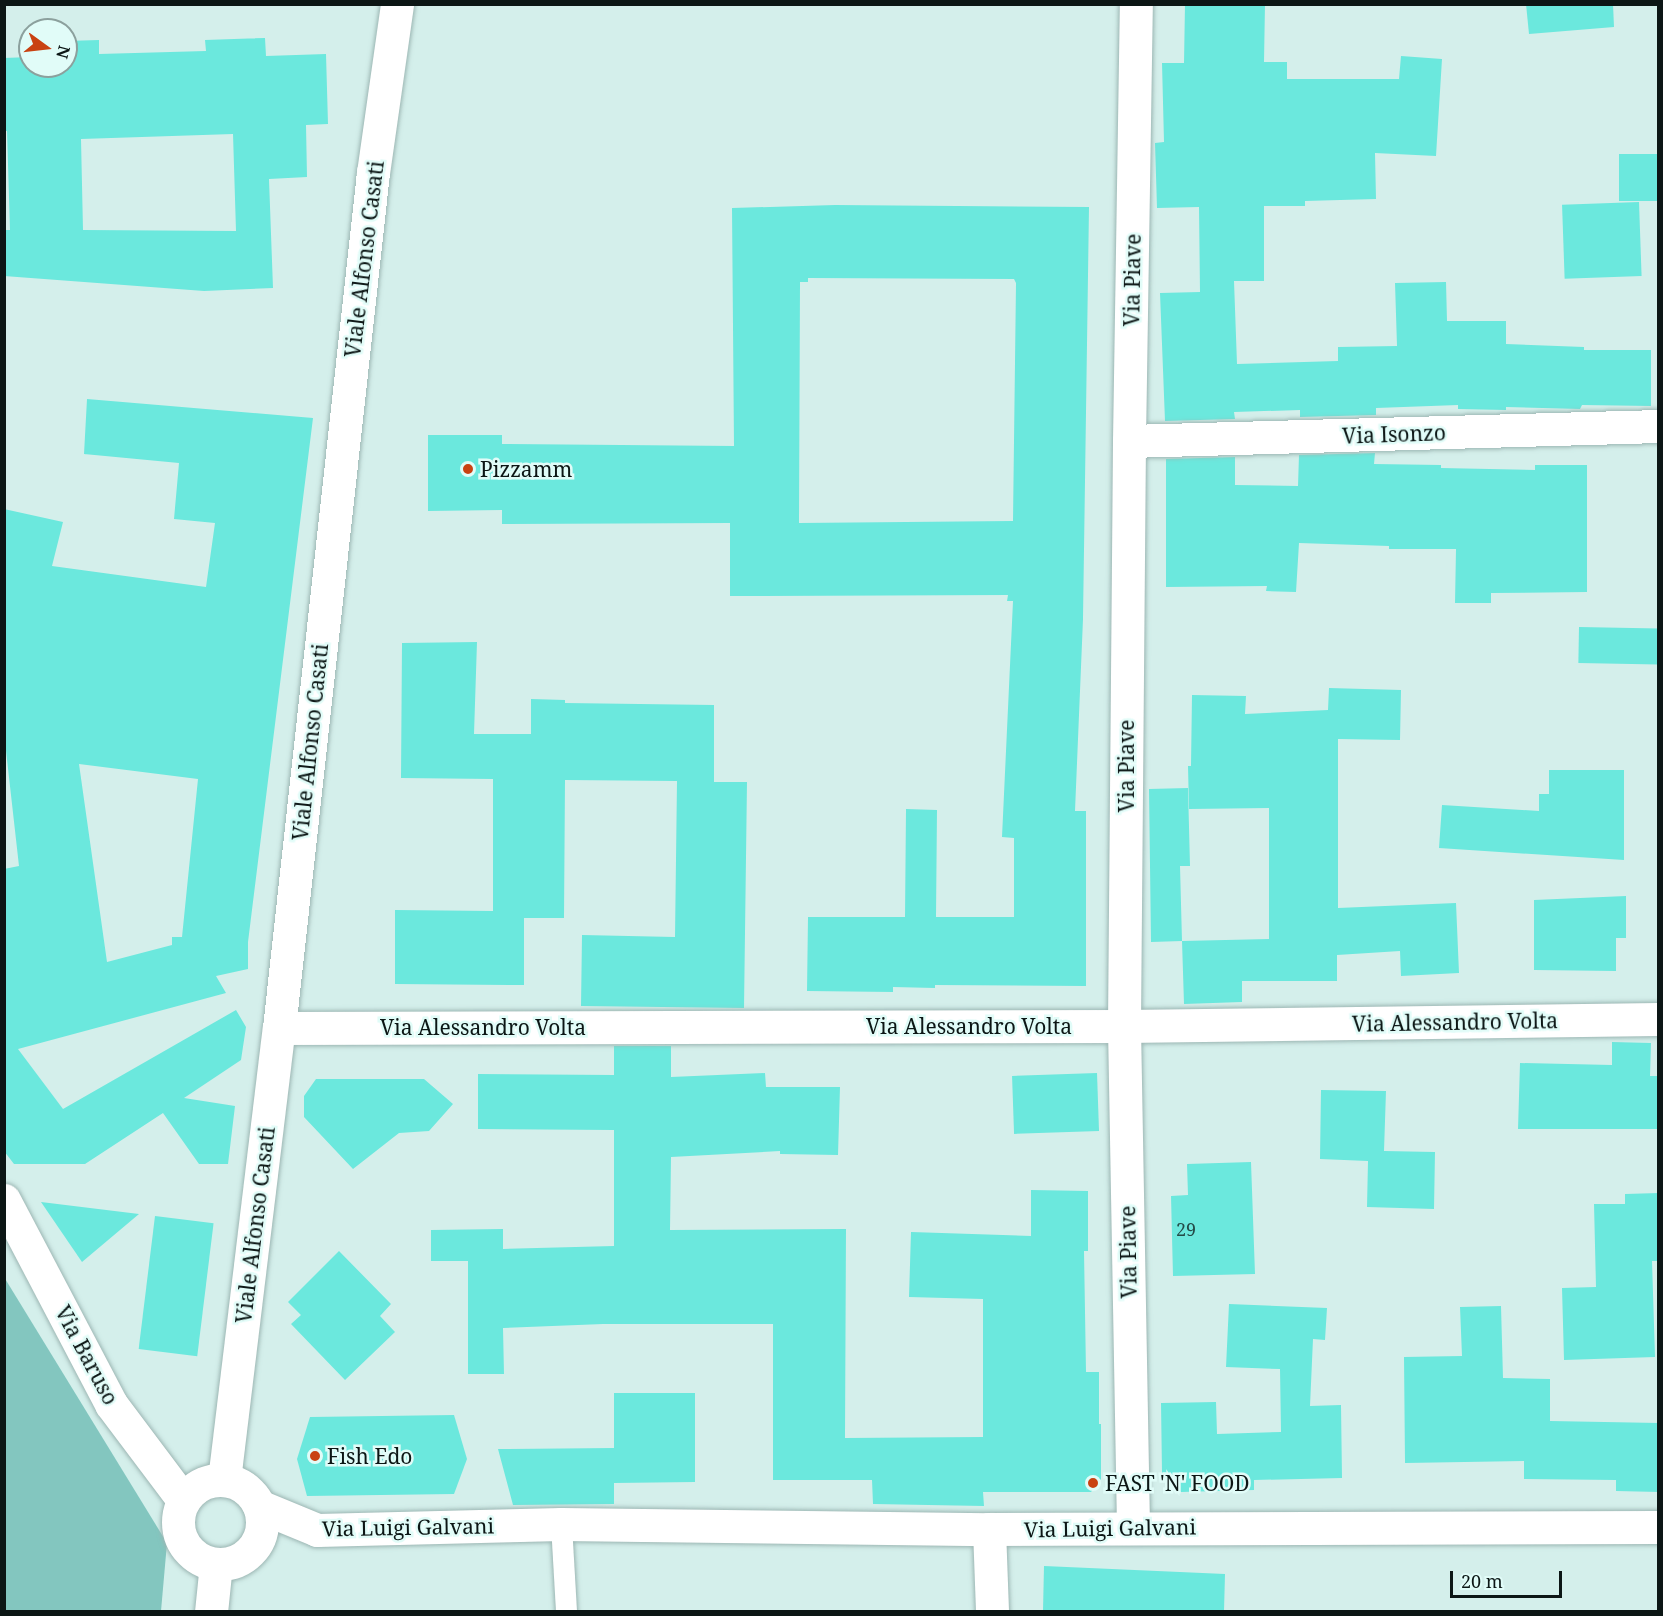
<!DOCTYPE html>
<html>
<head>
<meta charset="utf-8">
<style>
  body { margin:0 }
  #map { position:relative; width:1663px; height:1616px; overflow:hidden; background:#d4efeb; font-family:"Noto Serif",serif }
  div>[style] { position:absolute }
  .green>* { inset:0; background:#83c6bf }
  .building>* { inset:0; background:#6be8dd; transform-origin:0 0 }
  .roads { filter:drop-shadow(0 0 2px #9cb6b3) drop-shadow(0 0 2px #9cb6b3) }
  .lane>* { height:21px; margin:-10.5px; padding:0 10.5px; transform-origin:10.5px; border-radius:10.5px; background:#fff }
  .street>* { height:33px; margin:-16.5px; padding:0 16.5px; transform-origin:16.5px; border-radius:16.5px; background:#fff }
  .street>.ring { margin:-16.5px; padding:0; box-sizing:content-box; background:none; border:33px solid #fff; border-radius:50% }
  .dots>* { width:16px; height:16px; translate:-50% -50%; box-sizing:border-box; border:3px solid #e1fcf8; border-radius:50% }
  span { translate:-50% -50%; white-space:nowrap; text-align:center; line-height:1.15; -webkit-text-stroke:5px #e1fcf8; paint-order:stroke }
  .number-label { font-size:18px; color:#244a47 }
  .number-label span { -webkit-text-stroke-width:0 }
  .street-label { font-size:21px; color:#0c1615 }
  .poi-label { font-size:21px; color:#0c1615 }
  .left { translate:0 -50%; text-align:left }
  .frame { position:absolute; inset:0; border:6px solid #0c1615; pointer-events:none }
  .north { position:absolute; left:18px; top:18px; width:60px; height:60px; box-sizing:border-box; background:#e1fcf8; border:2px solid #8ca09d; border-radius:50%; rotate:105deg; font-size:16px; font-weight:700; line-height:24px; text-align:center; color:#0c1615 }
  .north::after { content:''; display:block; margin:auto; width:21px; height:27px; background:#c94212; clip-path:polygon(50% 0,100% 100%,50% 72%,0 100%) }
  .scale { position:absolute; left:1450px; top:1571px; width:112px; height:27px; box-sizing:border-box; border:3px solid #0c1615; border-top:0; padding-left:8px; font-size:18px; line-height:21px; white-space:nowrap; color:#0c1615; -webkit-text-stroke:4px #e1fcf8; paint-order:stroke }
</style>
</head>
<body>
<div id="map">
  <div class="green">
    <i style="clip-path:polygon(4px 1277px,167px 1543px,161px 1611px,5px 1611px)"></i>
  </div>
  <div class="building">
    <i style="clip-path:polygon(1185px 4px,1265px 4px,1264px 62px,1287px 62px,1287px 79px,1399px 79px,1401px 56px,1442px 59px,1436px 156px,1375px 153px,1376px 199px,1305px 201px,1305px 206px,1264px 206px,1264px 281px,1234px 281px,1237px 364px,1338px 361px,1338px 347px,1397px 346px,1395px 283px,1446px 282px,1447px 321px,1506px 321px,1506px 344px,1584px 347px,1584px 350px,1651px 350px,1651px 406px,1582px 405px,1580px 409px,1506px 407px,1506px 410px,1458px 409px,1458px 405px,1376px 408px,1376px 415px,1300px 417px,1300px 410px,1234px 412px,1235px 419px,1165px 421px,1160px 293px,1200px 292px,1199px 207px,1157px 208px,1155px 143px,1164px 142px,1162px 63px,1184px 63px)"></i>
    <i style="clip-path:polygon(1526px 4px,1613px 4px,1614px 27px,1529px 34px)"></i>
    <i style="clip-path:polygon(evenodd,265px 38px,266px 56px,326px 54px,328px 124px,306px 125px,307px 177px,269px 179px,273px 288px,204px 291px,4px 276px,4px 230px,10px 230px,7px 131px,4px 131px,4px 58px,30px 57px,30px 66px,66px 66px,66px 41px,99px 40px,99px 54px,206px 51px,205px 40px,265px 38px,233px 134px,236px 231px,83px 230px,81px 139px,233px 134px)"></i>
    <i style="left:1659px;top:154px;width:47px;height:40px;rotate:90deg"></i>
    <i style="left:1639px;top:202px;width:74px;height:77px;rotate:88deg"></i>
    <i style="clip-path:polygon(evenodd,835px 205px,1089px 207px,1083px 619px,1075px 811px,1086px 811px,1086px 986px,935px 985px,935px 988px,893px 987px,893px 992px,807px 991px,808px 917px,905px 917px,906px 809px,937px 810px,936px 917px,1014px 917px,1014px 838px,1002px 837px,1013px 601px,1007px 601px,1008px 595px,730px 596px,730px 523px,502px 524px,502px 510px,428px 511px,428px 435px,502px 435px,502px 444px,734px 446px,732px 208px,835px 205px,808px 278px,1014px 279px,1016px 283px,1013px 521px,799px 523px,800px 282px,808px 282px,808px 278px)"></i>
    <i style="clip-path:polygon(evenodd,87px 399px,313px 418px,248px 942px,248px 969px,216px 976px,226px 993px,18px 1049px,63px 1109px,236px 1010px,246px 1027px,241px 1060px,184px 1098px,235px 1106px,228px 1164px,199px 1164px,163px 1113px,85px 1164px,14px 1164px,4px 1151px,4px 869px,19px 866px,4px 733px,4px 509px,63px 522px,52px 566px,206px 587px,215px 523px,174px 519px,179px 463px,84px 454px,87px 399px,79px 764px,198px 779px,182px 937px,172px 937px,172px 945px,107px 962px,79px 764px)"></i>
    <i style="clip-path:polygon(1375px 453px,1374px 464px,1441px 465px,1441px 468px,1535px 470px,1535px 465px,1587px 465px,1587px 592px,1491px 593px,1491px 603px,1455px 603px,1456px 549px,1389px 549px,1389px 546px,1299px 543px,1296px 592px,1266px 591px,1267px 586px,1166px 587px,1166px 459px,1235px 457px,1235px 485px,1298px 486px,1299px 455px)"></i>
    <i style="left:1579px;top:627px;width:80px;height:36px;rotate:1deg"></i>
    <i style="clip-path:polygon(477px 642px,474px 734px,531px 734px,531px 699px,565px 700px,565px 703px,714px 705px,714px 782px,747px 782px,744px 1008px,581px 1006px,582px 935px,675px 937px,677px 781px,565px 780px,564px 918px,524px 918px,524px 985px,395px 984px,395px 910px,493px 911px,493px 779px,401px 778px,402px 643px)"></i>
    <i style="clip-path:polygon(1329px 688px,1401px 690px,1400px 740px,1338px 739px,1338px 908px,1456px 903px,1459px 973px,1401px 976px,1400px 951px,1337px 955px,1337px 981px,1242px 981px,1242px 1002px,1184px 1004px,1182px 941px,1269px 939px,1269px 808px,1189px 809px,1188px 766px,1191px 766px,1192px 695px,1246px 696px,1245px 714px,1328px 710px)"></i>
    <i style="clip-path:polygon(1549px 770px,1624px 770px,1624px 860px,1439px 848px,1442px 805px,1539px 811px,1539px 794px,1549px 794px)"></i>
    <i style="clip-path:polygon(1188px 788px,1190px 866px,1180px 866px,1182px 941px,1151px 942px,1149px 789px)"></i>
    <i style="clip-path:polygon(1626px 896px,1626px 938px,1616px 938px,1616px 971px,1534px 970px,1534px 900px)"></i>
    <i style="clip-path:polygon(1612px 1042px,1651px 1043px,1650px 1076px,1659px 1076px,1659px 1129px,1518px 1129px,1520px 1063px,1612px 1065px)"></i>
    <i style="clip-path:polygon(614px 1046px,671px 1046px,671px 1077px,765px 1073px,766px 1087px,840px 1087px,838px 1155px,780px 1154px,780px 1151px,671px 1157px,670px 1230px,846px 1229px,845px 1438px,983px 1437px,983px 1299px,909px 1297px,911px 1232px,1031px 1236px,1031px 1190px,1088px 1191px,1088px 1251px,1084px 1251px,1086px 1372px,1099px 1372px,1099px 1424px,1101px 1424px,1101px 1479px,1091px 1492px,983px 1492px,984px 1506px,873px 1504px,872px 1480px,773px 1480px,773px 1324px,603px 1324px,503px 1328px,504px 1374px,468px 1374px,468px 1261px,431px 1261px,431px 1230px,503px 1229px,503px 1249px,614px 1246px,614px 1130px,478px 1129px,478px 1074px,614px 1075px)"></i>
    <i style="left:1097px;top:1073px;width:58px;height:85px;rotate:88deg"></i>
    <i style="clip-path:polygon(316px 1079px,424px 1079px,453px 1104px,429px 1131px,399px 1133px,353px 1169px,304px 1117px,304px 1096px)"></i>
    <i style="clip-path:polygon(1321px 1090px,1386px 1091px,1384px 1151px,1435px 1152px,1434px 1209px,1367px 1207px,1368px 1161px,1320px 1159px)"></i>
    <i style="clip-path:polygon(1251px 1162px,1255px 1274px,1173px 1276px,1171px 1196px,1188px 1195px,1187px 1164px)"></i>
    <i style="clip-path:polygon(1659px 1193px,1659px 1261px,1652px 1261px,1655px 1357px,1564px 1360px,1562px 1288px,1596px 1287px,1594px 1204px,1625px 1204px,1625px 1194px)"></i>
    <i style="clip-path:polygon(41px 1202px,139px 1214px,82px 1262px)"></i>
    <i style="left:155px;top:1216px;width:59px;height:134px;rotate:7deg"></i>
    <i style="clip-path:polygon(339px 1251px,391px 1304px,380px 1316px,395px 1332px,345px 1380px,291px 1324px,301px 1315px,288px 1302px)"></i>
    <i style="clip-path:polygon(1229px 1304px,1327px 1308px,1325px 1340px,1313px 1339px,1310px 1406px,1341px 1405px,1342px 1478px,1254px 1480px,1254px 1490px,1181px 1492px,1162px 1473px,1161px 1403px,1216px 1402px,1217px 1434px,1281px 1432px,1280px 1369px,1226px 1367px)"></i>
    <i style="clip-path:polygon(1501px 1306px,1503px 1378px,1550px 1379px,1550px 1421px,1659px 1423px,1659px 1492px,1616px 1491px,1616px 1480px,1524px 1479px,1524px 1461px,1405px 1463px,1404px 1357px,1462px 1356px,1460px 1307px)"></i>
    <i style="clip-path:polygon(614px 1393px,695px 1393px,695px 1482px,614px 1483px,614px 1504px,513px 1505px,498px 1449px,614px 1448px)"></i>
    <i style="clip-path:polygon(454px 1415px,467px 1459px,454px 1494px,307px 1496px,297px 1459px,310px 1417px)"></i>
    <i style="clip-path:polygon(1044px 1566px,1225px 1574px,1224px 1611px,1043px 1611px)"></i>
  </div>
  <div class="roads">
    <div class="lane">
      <i style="left:561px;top:1524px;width:88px;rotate:86.7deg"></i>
    </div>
    <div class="street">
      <i style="left:1129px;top:441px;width:529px;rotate:-1.62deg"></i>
      <i style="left:279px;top:1028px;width:845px;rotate:-0.14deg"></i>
      <i style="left:1124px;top:1026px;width:534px;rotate:-0.75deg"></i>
      <i style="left:4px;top:1200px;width:230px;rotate:62.3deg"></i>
      <i style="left:111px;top:1404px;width:120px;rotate:53.1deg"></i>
      <i class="ring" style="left:178px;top:1480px;width:51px;height:51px"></i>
      <i style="left:224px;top:1480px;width:455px;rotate:-83.1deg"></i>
      <i style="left:279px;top:1028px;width:860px;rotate:-83.73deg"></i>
      <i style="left:373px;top:173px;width:171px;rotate:-81.9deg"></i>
      <i style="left:259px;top:1506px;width:63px;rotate:22.5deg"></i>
      <i style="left:317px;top:1530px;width:244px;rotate:-1.4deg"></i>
      <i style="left:561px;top:1524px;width:428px;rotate:0.7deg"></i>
      <i style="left:989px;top:1529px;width:669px;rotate:-0.17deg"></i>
      <i style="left:1133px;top:1527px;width:501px;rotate:-91.03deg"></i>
      <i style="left:1124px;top:1026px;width:585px;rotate:-89.51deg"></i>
      <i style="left:1129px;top:441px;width:437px;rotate:-89.1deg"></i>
      <i style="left:989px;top:1529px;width:83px;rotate:87.9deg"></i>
      <i style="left:211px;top:1612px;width:48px;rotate:-84.1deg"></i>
    </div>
  </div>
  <div class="dots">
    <i style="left:468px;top:469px;background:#c94212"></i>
    <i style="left:315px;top:1456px;background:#c94212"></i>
    <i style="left:1093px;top:1483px;background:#c94212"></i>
  </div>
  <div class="number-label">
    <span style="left:1186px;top:1229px">29</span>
  </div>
  <div class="street-label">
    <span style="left:364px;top:259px;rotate:-83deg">Viale Alfonso Casati</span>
    <span style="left:1132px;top:280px;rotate:-89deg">Via Piave</span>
    <span style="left:1394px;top:434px;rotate:-2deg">Via Isonzo</span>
    <span style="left:310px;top:742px;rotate:-84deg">Viale Alfonso Casati</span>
    <span style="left:1126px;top:766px;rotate:-90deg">Via Piave</span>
    <span style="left:1455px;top:1022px;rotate:-1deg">Via Alessandro Volta</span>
    <span style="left:969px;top:1026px">Via Alessandro Volta</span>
    <span style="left:483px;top:1027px">Via Alessandro Volta</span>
    <span style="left:255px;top:1225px;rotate:-83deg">Viale Alfonso Casati</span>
    <span style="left:1128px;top:1252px;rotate:-91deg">Via Piave</span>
    <span style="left:87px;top:1355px;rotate:62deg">Via Baruso</span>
    <span style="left:408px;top:1527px;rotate:-1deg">Via Luigi Galvani</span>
    <span style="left:1110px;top:1528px;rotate:-1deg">Via Luigi Galvani</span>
  </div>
  <div class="poi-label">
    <span class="left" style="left:480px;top:469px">Pizzamm</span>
    <span class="left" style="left:327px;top:1456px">Fish Edo</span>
    <span class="left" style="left:1105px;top:1483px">FAST 'N' FOOD</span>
  </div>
  <div class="frame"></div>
  <div class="north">N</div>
  <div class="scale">20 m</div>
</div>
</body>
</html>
